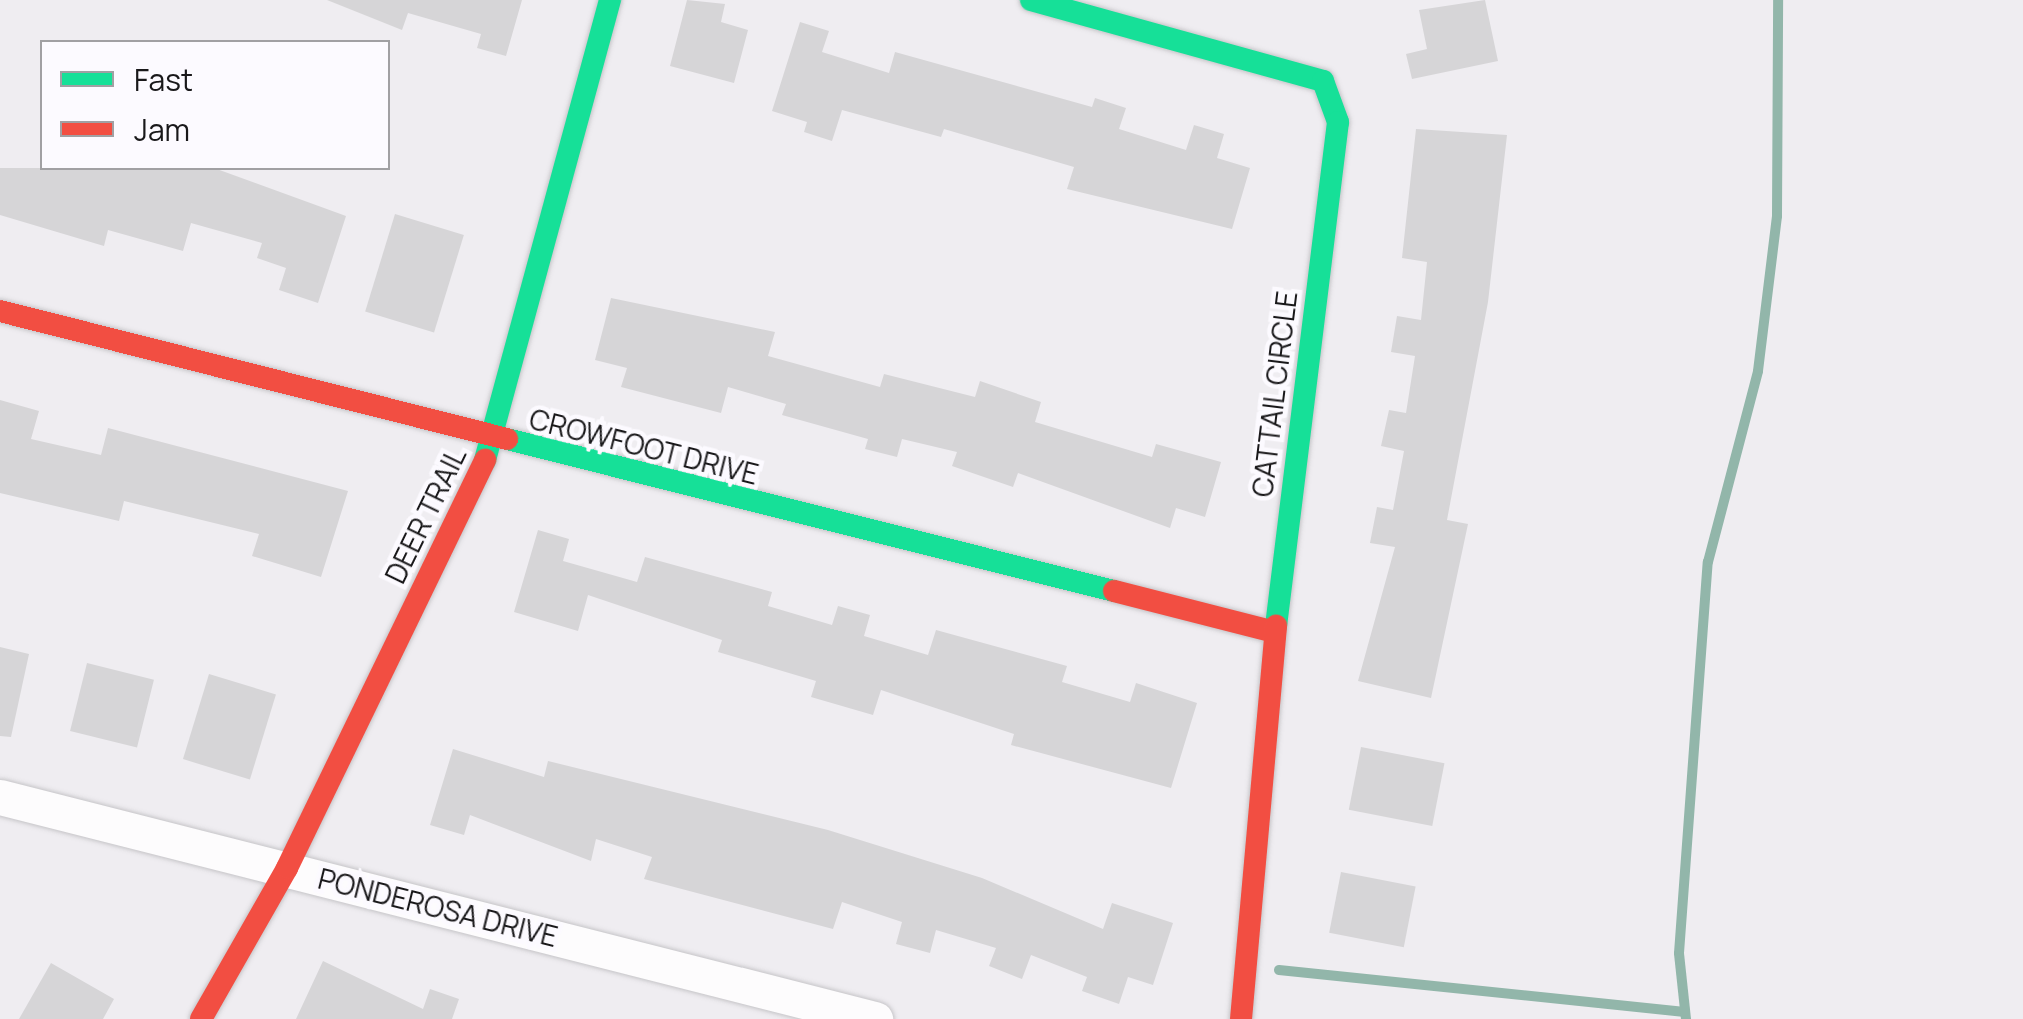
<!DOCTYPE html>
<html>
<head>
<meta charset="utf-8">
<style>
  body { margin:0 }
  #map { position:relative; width:2023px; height:1019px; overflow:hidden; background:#efedf1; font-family:Manrope,sans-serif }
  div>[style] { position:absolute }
  .stream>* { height:10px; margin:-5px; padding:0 5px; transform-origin:5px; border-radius:5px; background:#92b6aa }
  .building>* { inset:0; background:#d6d5d7; transform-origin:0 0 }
  .roads { filter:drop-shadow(0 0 2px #c6c5c8) drop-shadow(0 0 2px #c6c5c8) }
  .street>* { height:35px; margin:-17.5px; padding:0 17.5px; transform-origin:17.5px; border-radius:17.5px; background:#fdfcfd }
  .fast>* { height:22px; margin:-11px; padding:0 11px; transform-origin:11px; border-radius:11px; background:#16e098 }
  .jam>* { height:22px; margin:-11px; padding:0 11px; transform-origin:11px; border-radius:11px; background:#f24e42 }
  span { translate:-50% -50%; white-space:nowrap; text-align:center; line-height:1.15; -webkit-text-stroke:9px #fcfaff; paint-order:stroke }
  .street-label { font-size:28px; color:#19181a }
  .legend { position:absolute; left:40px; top:40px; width:350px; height:130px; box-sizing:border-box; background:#fcfaff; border:2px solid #a1a0a3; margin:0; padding:12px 18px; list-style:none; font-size:30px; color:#19181a }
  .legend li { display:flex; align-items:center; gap:20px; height:50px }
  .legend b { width:50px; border:2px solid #a1a0a3 }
</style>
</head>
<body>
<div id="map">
  <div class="stream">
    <i style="left:1279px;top:970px;width:408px;rotate:5.9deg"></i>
    <i style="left:1686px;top:1019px;width:66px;rotate:-96.1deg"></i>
    <i style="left:1679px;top:953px;width:392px;rotate:-85.8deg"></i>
    <i style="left:1708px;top:562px;width:197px;rotate:-75.3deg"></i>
    <i style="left:1758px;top:371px;width:156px;rotate:-83deg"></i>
    <i style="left:1777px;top:216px;width:216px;rotate:-89.7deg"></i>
  </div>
  <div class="building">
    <i style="clip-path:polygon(327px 0,522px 0,506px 56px,477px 48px,481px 34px,408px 13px,402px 30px)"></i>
    <i style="clip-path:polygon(687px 0,725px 4px,721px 22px,748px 30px,734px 83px,670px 66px)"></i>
    <i style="clip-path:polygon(1485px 0,1498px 61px,1412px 79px,1406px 54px,1427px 49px,1419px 10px)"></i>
    <i style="clip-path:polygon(800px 22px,829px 31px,822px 52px,889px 73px,895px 52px,1092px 107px,1095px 98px,1126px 108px,1119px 129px,1186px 150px,1194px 125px,1224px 134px,1217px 158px,1250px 168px,1232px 229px,1067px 189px,1074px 167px,944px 129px,941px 137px,842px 110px,832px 141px,804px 132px,807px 122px,772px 111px)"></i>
    <i style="clip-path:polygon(1416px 129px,1507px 135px,1488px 302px,1447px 520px,1468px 524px,1431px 698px,1358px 681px,1395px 547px,1370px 543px,1377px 507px,1393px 510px,1404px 451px,1381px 446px,1389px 410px,1406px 413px,1415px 356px,1391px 352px,1397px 316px,1421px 320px,1427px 262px,1402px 258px)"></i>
    <i style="clip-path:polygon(0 168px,214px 168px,346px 216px,318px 303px,279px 290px,286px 268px,257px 258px,262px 243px,191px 223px,183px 251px,108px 230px,104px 246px,0 215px)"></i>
    <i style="left:395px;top:214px;width:72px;height:102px;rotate:17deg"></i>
    <i style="clip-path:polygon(611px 298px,775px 332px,768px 356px,880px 387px,884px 374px,975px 397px,980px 381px,1041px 402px,1035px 422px,1152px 457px,1156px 444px,1221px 462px,1205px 517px,1176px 508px,1170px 528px,1018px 473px,1013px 487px,952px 466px,957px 452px,902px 439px,897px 457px,865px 449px,868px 439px,782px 415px,786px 404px,728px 387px,721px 413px,621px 387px,627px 368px,595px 360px)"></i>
    <i style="clip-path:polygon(0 400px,39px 411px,31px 439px,101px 455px,108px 428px,348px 491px,321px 577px,252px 556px,259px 534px,124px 501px,119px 521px,0 493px)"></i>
    <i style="clip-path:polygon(538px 530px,569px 539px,563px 561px,637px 582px,645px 557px,772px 592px,768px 606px,832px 625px,838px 606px,870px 615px,864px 636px,928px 655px,936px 630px,1067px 666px,1062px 682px,1130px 702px,1136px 683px,1197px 703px,1171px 788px,1011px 745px,1014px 734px,881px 690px,873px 715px,811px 697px,816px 681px,718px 652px,722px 640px,588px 595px,578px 631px,514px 612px)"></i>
    <i style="clip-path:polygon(0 647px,29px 654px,11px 737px,0 736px)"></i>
    <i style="left:87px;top:663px;width:69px;height:70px;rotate:14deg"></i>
    <i style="left:209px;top:674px;width:70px;height:89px;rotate:17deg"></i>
    <i style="left:1361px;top:747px;width:85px;height:64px;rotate:11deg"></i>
    <i style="clip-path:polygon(453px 749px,544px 777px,548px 761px,828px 830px,982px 878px,1103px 929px,1112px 903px,1173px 923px,1153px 985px,1128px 977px,1119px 1004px,1082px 991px,1087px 977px,1031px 955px,1022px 979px,989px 966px,996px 948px,936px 930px,930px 953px,896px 944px,902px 922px,842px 902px,833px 929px,644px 879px,652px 857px,596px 839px,591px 861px,470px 815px,464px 835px,430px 825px)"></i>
    <i style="left:1341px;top:872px;width:76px;height:62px;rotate:11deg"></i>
    <i style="clip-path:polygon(323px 961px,423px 1009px,430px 989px,459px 999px,452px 1019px,296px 1019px)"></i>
    <i style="clip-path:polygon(51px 963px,114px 999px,103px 1019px,19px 1019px)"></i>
  </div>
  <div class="roads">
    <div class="street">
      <i style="left:0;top:797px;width:903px;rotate:14.24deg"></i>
    </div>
    <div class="fast">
      <i style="left:1031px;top:0;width:303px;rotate:15.5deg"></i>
      <i style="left:1323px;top:81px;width:44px;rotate:69.9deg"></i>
      <i style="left:1338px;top:122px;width:508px;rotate:97.01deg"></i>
      <i style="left:507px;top:439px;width:626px;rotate:14.06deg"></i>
      <i style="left:485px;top:460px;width:477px;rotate:-74.8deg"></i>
    </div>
    <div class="jam">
      <i style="left:0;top:311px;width:523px;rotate:14.17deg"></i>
      <i style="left:1114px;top:591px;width:166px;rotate:14.3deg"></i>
      <i style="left:201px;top:1019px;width:174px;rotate:-60.3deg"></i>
      <i style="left:287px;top:868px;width:454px;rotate:-64.1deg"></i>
      <i style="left:1241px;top:1019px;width:395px;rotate:-84.9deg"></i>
    </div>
  </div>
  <div class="street-label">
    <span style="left:1274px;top:394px;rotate:-83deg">CATTAIL CIRCLE</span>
    <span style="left:644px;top:446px;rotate:14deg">CROWFOOT DRIVE</span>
    <span style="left:425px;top:515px;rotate:-64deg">DEER TRAIL</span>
    <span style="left:438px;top:907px;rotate:14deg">PONDEROSA DRIVE</span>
  </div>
  <ul class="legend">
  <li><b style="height:12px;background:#16e098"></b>Fast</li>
  <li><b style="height:12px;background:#f24e42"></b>Jam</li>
  </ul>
</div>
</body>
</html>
